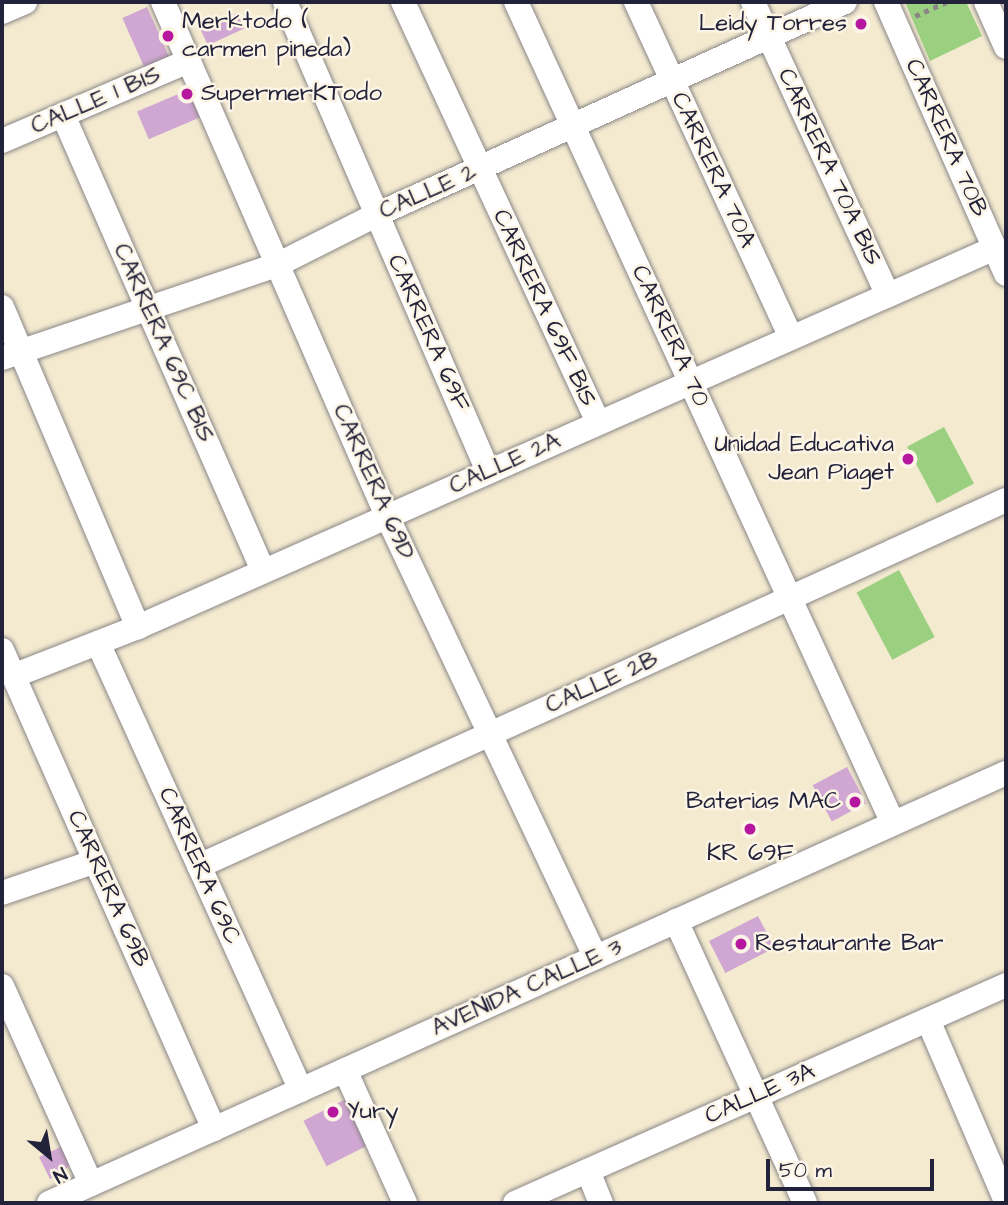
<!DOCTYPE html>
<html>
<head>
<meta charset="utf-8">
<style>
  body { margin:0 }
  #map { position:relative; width:1008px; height:1205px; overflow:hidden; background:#f3ead0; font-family:"Architects Daughter",sans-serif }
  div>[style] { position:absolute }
  .green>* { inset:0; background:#9bd081; transform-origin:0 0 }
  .building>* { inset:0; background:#d0a7d2; transform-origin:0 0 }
  .path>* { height:4.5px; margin-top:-2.25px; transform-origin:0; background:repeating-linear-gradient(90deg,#8a8686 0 5px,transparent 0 10px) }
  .roads { filter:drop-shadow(0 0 2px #8a8686) drop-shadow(0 0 2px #8a8686) }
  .minor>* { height:24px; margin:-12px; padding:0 12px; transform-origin:12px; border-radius:12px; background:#fff }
  .dots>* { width:19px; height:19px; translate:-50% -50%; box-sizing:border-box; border:4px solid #fcf5e5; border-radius:50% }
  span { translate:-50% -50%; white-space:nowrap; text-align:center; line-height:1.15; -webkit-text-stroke:5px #fcf5e5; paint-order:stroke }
  .poi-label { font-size:24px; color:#22223b }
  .left { translate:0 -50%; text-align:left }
  .right { translate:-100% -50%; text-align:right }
  .street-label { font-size:24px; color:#22223b }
  .frame { position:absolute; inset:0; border:4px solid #22223b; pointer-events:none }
  .north { position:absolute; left:14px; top:1121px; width:70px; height:70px; -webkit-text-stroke:5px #fcf5e5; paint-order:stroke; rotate:150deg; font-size:19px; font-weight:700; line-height:28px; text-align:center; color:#22223b }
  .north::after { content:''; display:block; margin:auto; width:24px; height:32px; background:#22223b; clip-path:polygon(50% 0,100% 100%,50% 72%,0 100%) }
  .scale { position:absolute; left:766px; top:1159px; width:168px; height:32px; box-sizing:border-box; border:4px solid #22223b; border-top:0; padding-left:9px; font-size:21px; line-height:24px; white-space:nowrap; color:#22223b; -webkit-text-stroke:5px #fcf5e5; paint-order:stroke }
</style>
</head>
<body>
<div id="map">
  <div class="green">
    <i style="clip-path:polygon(905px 2px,966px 2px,982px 36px,930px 61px)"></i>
    <i style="left:944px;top:427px;width:64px;height:42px;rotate:62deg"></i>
    <i style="left:899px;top:570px;width:76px;height:48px;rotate:62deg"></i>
  </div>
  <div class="building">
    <i style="left:147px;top:7px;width:57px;height:27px;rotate:66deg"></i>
    <i style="left:237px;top:13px;width:17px;height:40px;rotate:65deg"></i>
    <i style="left:195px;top:87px;width:30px;height:63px;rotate:67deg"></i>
    <i style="left:847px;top:767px;width:41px;height:39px;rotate:62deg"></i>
    <i style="left:758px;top:916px;width:36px;height:55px;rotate:63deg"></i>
    <i style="left:348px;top:1098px;width:51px;height:50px;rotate:63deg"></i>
    <i style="clip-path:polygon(63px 1146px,71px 1163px,63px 1173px,50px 1179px,39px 1157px)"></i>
  </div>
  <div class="path">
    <i style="left:915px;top:16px;width:34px;rotate:-24deg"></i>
  </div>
  <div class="roads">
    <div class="minor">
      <i style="left:163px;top:2px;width:561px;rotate:66.45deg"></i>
      <i style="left:387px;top:516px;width:488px;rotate:64.7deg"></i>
      <i style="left:285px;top:2px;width:511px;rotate:66.6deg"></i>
      <i style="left:403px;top:2px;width:464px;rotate:65.1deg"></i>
      <i style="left:516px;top:2px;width:903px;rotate:65.34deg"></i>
      <i style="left:636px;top:2px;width:370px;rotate:65.2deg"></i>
      <i style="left:753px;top:2px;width:323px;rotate:65.3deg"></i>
      <i style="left:886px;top:2px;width:297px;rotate:66.2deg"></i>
      <i style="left:986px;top:2px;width:49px;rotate:66deg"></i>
      <i style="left:2px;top:12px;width:25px;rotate:-23deg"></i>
      <i style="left:63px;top:115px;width:498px;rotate:66.3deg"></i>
      <i style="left:2px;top:141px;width:203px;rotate:-23.2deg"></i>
      <i style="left:2px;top:307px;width:348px;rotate:67deg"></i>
      <i style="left:2px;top:358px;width:290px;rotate:-18.7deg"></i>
      <i style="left:277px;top:265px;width:111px;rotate:-26.8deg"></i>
      <i style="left:376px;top:215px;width:515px;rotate:-24.43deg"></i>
      <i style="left:98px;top:643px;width:491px;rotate:65.6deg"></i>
      <i style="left:2px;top:650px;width:524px;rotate:66.13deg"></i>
      <i style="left:13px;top:676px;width:134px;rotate:-21.4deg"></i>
      <i style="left:138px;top:627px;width:937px;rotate:-23.86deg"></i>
      <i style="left:199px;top:866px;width:886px;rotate:-24.4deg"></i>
      <i style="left:2px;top:893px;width:99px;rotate:-18.8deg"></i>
      <i style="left:676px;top:921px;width:310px;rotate:65.4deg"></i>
      <i style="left:2px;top:986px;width:217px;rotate:65.8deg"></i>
      <i style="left:928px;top:1020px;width:197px;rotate:66.7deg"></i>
      <i style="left:345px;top:1070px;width:146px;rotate:65.7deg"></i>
      <i style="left:588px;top:1171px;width:35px;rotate:68deg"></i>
      <i style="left:49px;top:1203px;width:1049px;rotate:-24.2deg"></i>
      <i style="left:515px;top:1203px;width:537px;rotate:-23.94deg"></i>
    </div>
  </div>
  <div class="dots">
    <i style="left:861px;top:24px;background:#b5179e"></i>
    <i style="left:168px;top:36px;background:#b5179e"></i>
    <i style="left:187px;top:94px;background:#b5179e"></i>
    <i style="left:908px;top:459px;background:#b5179e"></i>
    <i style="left:855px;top:802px;background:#b5179e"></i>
    <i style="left:750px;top:829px;background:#b5179e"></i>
    <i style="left:741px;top:944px;background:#b5179e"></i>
    <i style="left:333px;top:1112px;background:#b5179e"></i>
  </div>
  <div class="poi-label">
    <span class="left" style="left:182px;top:36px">Merktodo (<br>carmen pineda)</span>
    <span class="right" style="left:847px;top:24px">Leidy Torres</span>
    <span class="left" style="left:201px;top:94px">SupermerKTodo</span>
    <span class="right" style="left:894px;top:459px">Unidad Educativa<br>Jean Piaget</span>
    <span class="right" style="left:841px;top:802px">Baterias MAC</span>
    <span style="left:750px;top:854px">KR 69F</span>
    <span class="left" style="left:755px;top:944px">Restaurante Bar</span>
    <span class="left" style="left:347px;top:1112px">Yury</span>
  </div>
  <div class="street-label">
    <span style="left:96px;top:101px;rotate:-23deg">CALLE 1 BIS</span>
    <span style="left:946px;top:138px;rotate:66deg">CARRERA 70B</span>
    <span style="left:829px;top:167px;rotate:65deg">CARRERA 70A BIS</span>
    <span style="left:713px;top:170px;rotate:65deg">CARRERA 70A</span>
    <span style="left:428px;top:192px;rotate:-24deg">CALLE 2</span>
    <span style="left:544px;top:308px;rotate:65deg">CARRERA 69F BIS</span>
    <span style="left:428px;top:333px;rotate:66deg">CARRERA 69F</span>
    <span style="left:670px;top:336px;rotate:65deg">CARRERA 70</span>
    <span style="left:163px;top:343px;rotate:66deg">CARRERA 69C BIS</span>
    <span style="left:505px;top:464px;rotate:-24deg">CALLE 2A</span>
    <span style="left:373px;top:482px;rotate:66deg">CARRERA 69D</span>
    <span style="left:602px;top:683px;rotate:-24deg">CALLE 2B</span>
    <span style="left:199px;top:866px;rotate:66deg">CARRERA 69C</span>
    <span style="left:108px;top:889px;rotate:66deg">CARRERA 69B</span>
    <span style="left:527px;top:988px;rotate:-24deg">AVENIDA CALLE 3</span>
    <span style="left:760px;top:1094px;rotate:-24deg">CALLE 3A</span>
  </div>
  <div class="frame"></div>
  <div class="north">N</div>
  <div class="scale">50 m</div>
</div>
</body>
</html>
